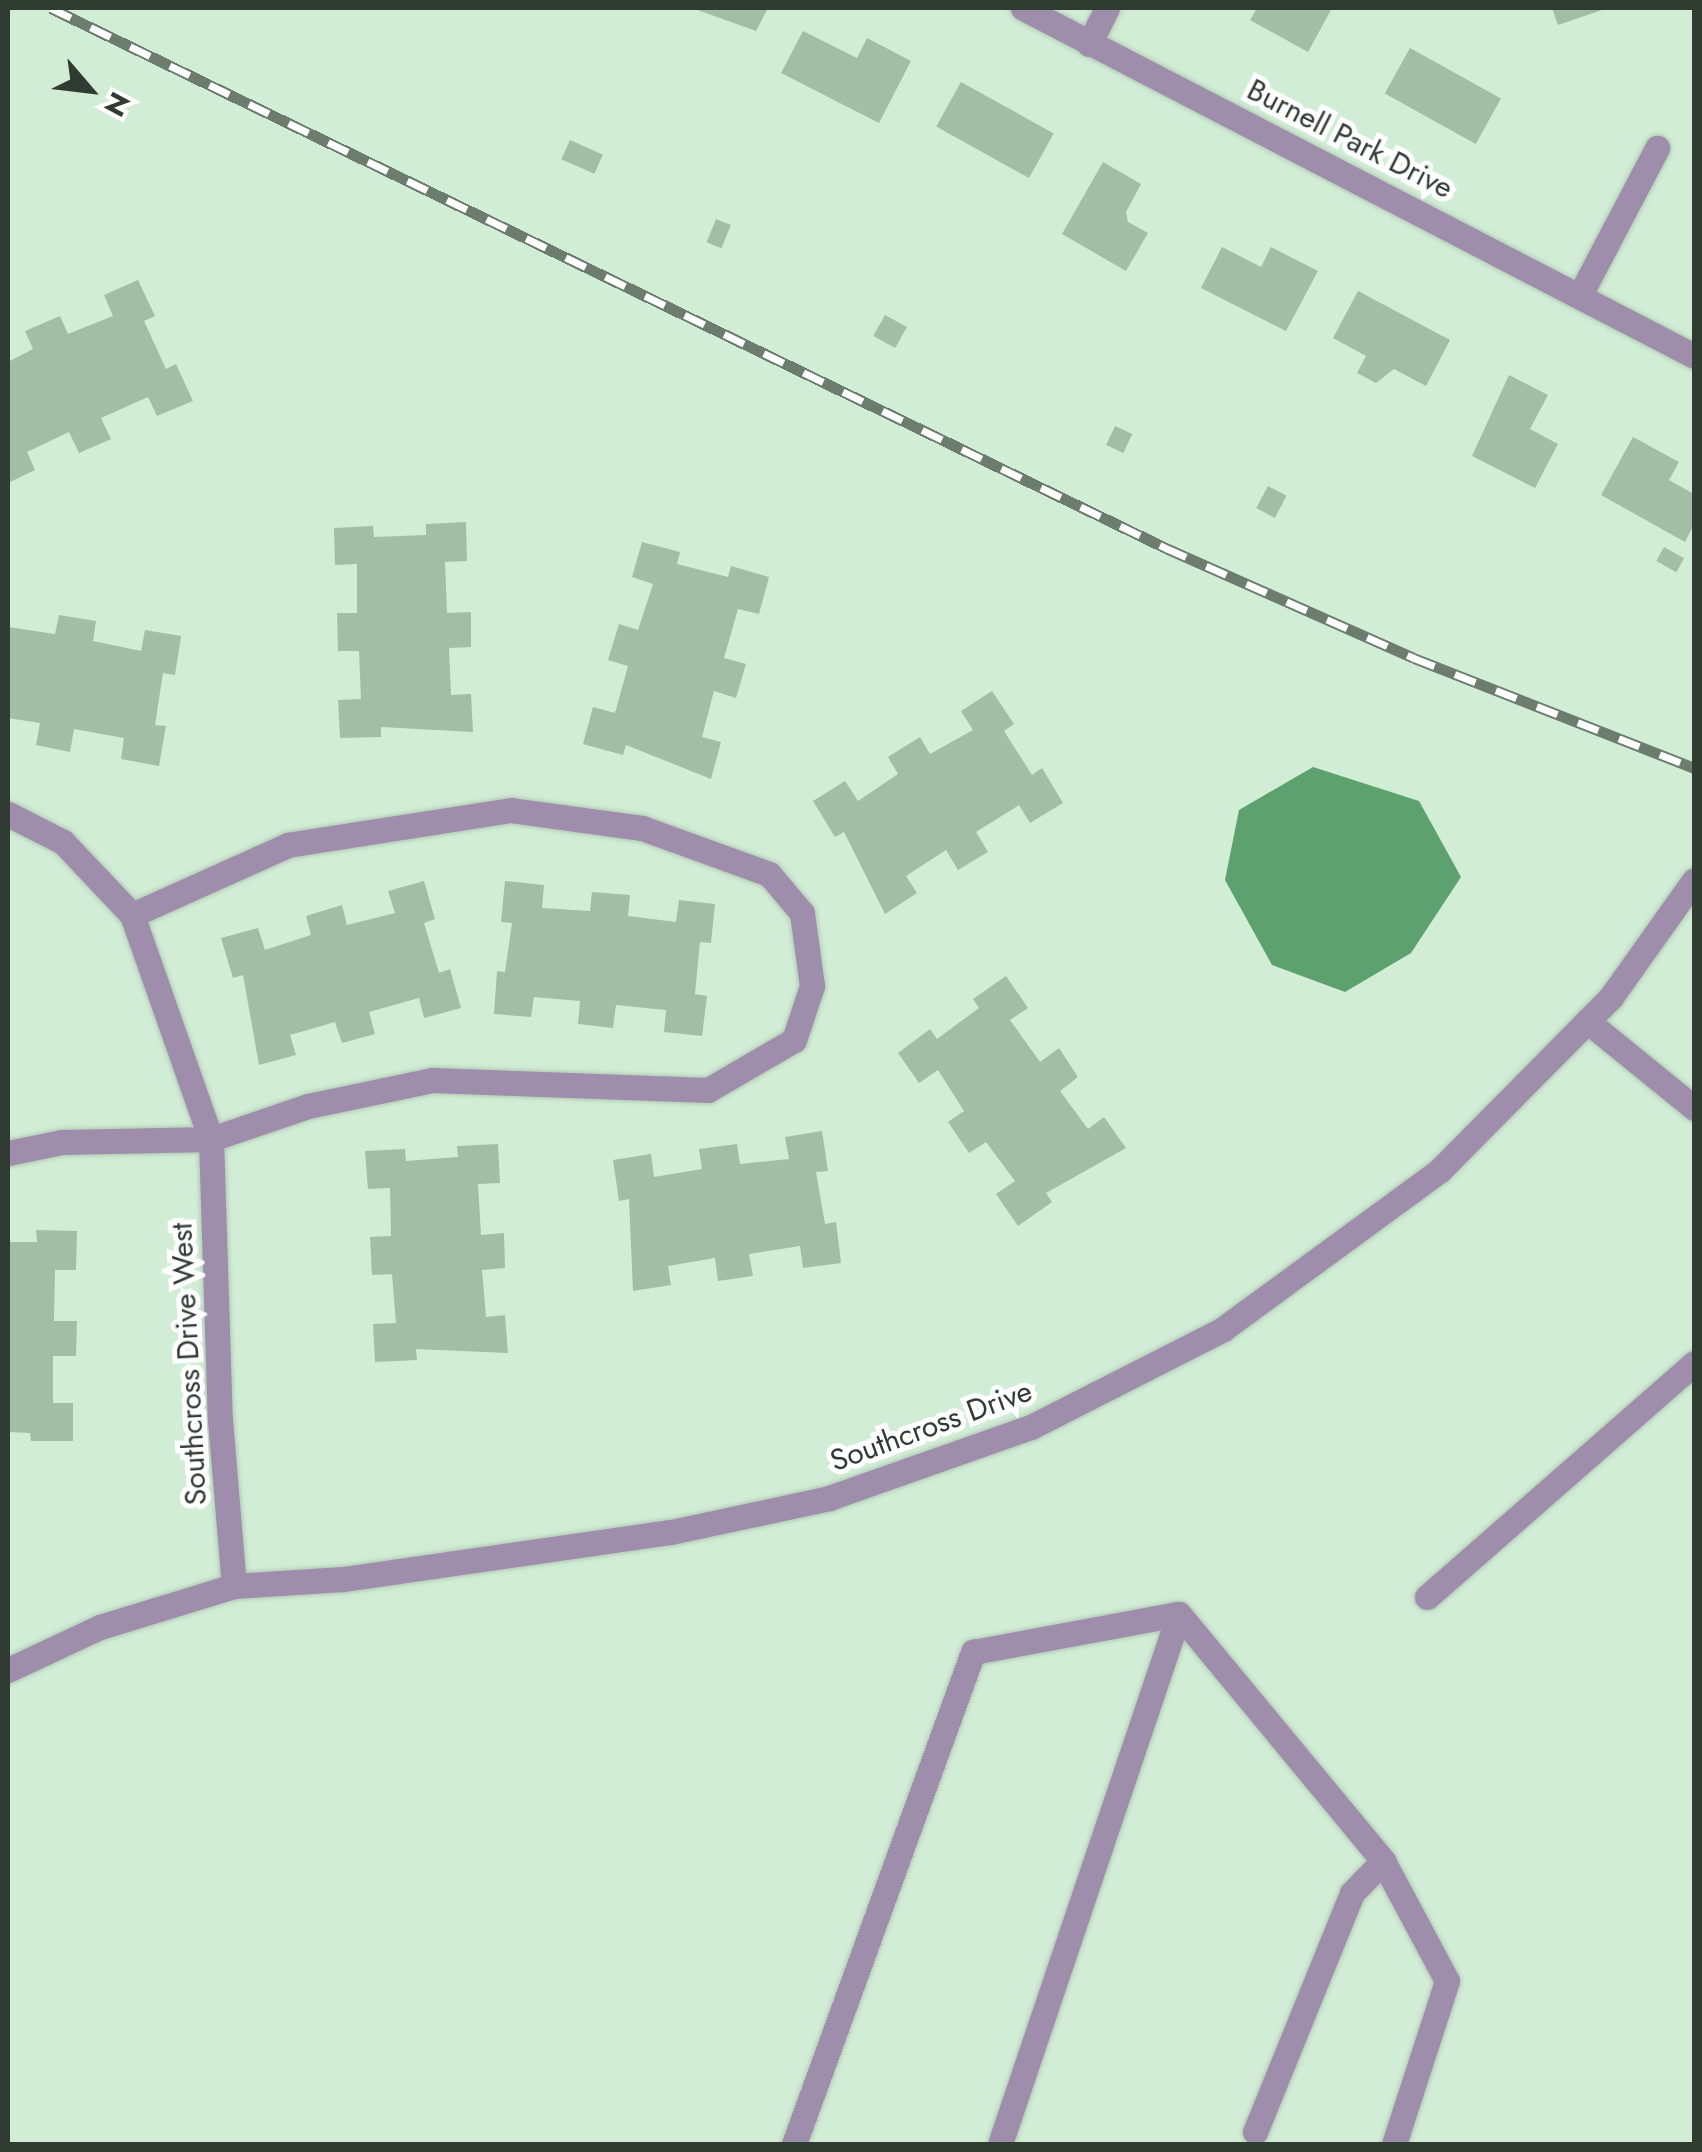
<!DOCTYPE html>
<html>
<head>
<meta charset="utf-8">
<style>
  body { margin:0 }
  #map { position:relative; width:1702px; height:2152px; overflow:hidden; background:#d2edd6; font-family:Jost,sans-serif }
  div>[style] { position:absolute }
  .water>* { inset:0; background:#5da26e }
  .building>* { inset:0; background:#a3bda7; transform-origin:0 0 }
  .roads { filter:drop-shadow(0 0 2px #b2c9b5) drop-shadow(0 0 2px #b2c9b5) }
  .minor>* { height:25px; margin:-12.5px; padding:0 12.5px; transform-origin:12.5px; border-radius:12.5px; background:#9e8eac }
  .rail>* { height:11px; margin-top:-5.5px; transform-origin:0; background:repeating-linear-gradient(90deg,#fff 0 22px,#6c7c6e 0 44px); box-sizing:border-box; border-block:2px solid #6c7c6e }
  span { translate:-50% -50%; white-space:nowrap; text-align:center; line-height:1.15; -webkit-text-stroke:10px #fff; paint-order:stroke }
  .street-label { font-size:30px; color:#303b32 }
  .frame { position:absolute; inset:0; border:10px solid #303b32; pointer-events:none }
  .north { position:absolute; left:40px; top:40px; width:100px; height:100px; -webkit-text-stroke:8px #fff; paint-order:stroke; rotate:118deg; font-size:28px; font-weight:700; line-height:40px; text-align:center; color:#303b32 }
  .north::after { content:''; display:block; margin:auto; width:35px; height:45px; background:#303b32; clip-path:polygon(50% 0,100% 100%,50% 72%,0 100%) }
</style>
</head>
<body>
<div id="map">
  <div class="water">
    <i style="clip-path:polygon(1313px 767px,1419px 801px,1461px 877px,1411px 953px,1345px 992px,1272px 965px,1225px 880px,1239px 810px)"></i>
  </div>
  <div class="building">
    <i style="clip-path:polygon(692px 8px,768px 8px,756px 31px)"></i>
    <i style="clip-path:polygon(1257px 8px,1332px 8px,1308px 52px,1250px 20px)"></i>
    <i style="clip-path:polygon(1552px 8px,1608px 8px,1558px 25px)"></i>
    <i style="clip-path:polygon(803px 31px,857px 58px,867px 38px,911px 61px,879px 123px,781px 73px)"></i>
    <i style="left:1410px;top:48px;width:104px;height:52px;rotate:29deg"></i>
    <i style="left:961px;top:82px;width:106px;height:51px;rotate:29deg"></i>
    <i style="left:570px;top:140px;width:36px;height:21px;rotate:24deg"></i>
    <i style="clip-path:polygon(1103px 162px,1141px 184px,1126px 212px,1128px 222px,1148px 233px,1126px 271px,1062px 234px)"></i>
    <i style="left:716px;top:219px;width:16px;height:25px;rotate:22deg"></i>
    <i style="clip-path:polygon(1222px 247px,1261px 267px,1271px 247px,1318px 271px,1286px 331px,1201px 288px)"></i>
    <i style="clip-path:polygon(138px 280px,155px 316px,144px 321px,166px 369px,176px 364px,193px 401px,157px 416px,148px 397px,101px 418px,111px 439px,79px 453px,69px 432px,27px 452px,35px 470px,8px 483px,8px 362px,33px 349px,25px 331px,60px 316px,68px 334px,113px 316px,104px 295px)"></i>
    <i style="clip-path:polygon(1358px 291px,1450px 340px,1426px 386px,1394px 369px,1376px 383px,1357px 373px,1366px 356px,1333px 338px)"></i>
    <i style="left:885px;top:315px;width:25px;height:24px;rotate:29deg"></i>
    <i style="clip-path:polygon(1509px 375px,1548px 395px,1530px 429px,1558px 444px,1535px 488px,1472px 456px)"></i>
    <i style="left:1115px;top:426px;width:19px;height:21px;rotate:25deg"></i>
    <i style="clip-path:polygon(1633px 437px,1679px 462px,1669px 480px,1694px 494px,1694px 524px,1685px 542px,1601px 495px)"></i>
    <i style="left:1268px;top:486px;width:21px;height:25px;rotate:28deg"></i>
    <i style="clip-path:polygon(466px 522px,467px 561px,445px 562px,447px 613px,471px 612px,471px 647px,449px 648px,451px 695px,471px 694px,473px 732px,381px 727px,381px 737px,340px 738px,338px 700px,361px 699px,359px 651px,338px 651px,337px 613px,357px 613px,357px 564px,335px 565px,334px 528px,373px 526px,374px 537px,426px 535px,426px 524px)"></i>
    <i style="clip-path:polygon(642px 542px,680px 552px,677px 564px,728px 577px,731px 566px,769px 577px,759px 614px,738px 609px,724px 658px,746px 664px,736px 698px,714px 691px,702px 737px,721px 742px,711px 779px,626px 745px,623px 755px,583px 744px,593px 707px,615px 713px,628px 666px,608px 660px,619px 624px,638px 630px,653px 584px,632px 577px)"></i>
    <i style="left:1664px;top:547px;width:23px;height:16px;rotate:29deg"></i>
    <i style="clip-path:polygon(59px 615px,96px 621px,93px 641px,141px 651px,145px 630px,181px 636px,175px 675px,163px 673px,155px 725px,166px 726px,159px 766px,121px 759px,124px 738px,74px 729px,70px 752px,36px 745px,40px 723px,8px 718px,8px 627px,55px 634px)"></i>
    <i style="clip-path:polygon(992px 691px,1014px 724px,1004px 731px,1032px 775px,1042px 768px,1063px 803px,1030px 823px,1019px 805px,976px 832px,988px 852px,958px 870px,946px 850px,906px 876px,917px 893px,885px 914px,844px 832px,835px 837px,813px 801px,845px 781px,858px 801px,898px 774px,888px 757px,920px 737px,930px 754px,973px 730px,961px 711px)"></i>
    <i style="clip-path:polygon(424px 881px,435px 919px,424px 923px,439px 973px,450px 969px,461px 1008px,424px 1018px,419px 998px,369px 1012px,375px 1034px,342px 1043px,335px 1022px,290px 1035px,296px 1055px,259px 1065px,243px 975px,233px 978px,221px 938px,258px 928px,265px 950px,311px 935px,306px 916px,342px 905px,347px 925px,395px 913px,388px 891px)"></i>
    <i style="clip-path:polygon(505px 881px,544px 885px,542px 908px,590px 911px,592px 892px,630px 895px,628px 916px,676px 922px,679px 900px,715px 904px,711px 943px,700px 942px,695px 994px,707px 996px,702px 1036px,664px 1032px,666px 1010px,616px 1005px,613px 1028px,578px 1024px,580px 1001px,534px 997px,531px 1017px,494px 1014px,497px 971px,505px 972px,512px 923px,501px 922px)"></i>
    <i style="clip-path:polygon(1006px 976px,1028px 1008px,1010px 1020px,1040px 1062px,1059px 1048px,1078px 1077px,1060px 1091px,1088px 1129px,1104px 1117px,1126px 1148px,1046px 1193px,1052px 1202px,1018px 1226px,996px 1194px,1015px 1181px,986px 1142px,969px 1153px,948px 1122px,964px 1111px,938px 1070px,919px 1083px,898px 1053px,930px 1029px,937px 1039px,979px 1008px,973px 999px)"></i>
    <i style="clip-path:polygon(822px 1131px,828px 1171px,816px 1172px,825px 1224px,836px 1222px,841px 1263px,803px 1268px,800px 1246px,749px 1254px,753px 1276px,718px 1281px,715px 1258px,668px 1266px,671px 1285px,633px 1291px,629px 1199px,619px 1201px,613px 1160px,651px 1154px,654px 1177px,702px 1169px,699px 1149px,737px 1144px,740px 1164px,789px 1159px,785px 1137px)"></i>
    <i style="clip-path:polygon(498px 1144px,500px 1183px,478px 1184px,481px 1235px,504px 1233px,505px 1268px,482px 1270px,486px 1317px,505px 1315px,508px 1353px,416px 1349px,417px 1360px,375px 1362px,373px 1324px,396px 1323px,392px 1274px,372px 1275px,370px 1237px,391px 1236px,390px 1188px,368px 1189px,365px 1151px,405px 1149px,406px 1161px,458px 1157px,457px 1146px)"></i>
    <i style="clip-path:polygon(36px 1230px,77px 1231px,76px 1270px,55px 1270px,54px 1321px,77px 1321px,76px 1356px,53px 1356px,53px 1403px,73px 1403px,73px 1441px,31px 1441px,30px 1433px,8px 1432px,8px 1242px,37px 1242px)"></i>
  </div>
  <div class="roads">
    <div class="minor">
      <i style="left:1023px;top:8px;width:756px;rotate:27.41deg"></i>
      <i style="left:1089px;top:44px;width:40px;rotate:-63.4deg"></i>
      <i style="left:1581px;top:293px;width:164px;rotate:-62.3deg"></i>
      <i style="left:8px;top:814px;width:62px;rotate:27deg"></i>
      <i style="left:63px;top:842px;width:100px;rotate:46.6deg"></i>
      <i style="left:132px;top:915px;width:238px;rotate:70.6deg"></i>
      <i style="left:211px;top:1139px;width:281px;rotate:88.2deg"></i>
      <i style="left:220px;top:1420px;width:167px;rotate:85.2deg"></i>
      <i style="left:1587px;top:1021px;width:138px;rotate:39.1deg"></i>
      <i style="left:8px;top:1153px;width:55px;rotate:-11.5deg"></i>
      <i style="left:62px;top:1142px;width:149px;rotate:-1.2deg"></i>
      <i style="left:211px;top:1139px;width:102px;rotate:-18.8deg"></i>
      <i style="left:308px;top:1106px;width:127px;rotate:-11.8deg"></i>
      <i style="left:432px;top:1080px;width:276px;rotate:2.1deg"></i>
      <i style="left:708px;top:1090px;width:99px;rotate:-30.2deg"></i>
      <i style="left:794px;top:1040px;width:57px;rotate:-71.6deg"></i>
      <i style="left:812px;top:986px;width:74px;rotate:-97.8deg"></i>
      <i style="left:802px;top:913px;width:51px;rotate:-130.2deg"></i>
      <i style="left:769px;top:874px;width:135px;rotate:-160.1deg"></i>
      <i style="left:642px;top:828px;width:132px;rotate:-172.2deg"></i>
      <i style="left:511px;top:810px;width:226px;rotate:171.1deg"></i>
      <i style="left:288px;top:845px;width:171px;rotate:155.8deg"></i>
      <i style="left:1427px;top:1597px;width:355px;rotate:-41.2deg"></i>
      <i style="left:1179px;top:1614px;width:320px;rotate:50.4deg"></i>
      <i style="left:8px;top:1670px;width:102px;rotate:-25.1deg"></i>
      <i style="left:100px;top:1627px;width:140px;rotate:-17deg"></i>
      <i style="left:234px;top:1586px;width:109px;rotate:-3.7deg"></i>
      <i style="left:343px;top:1579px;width:331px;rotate:-8.2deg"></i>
      <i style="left:671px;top:1532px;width:162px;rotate:-12.1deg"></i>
      <i style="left:829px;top:1498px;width:214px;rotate:-19.4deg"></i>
      <i style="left:1031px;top:1427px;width:216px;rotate:-27deg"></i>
      <i style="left:1223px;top:1329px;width:269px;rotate:-36.2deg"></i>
      <i style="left:1440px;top:1170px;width:243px;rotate:-45.3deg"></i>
      <i style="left:1611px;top:997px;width:143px;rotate:-54.6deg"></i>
      <i style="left:1255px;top:2132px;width:258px;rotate:-67.9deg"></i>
      <i style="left:1352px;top:1893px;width:45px;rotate:-45.9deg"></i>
      <i style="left:1383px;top:1861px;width:136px;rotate:61.9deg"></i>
      <i style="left:1447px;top:1981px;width:171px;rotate:108deg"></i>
      <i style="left:794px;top:2144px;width:524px;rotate:-70.01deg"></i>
      <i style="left:973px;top:1652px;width:209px;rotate:-10.5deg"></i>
      <i style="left:1000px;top:2144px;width:559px;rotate:-71.34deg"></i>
    </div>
  </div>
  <div class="rail">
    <i style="left:51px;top:8px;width:1239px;rotate:25.84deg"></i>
    <i style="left:1166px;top:548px;width:271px;rotate:23.9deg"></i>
    <i style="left:1414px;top:658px;width:301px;rotate:21.4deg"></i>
  </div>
  <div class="street-label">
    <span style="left:1350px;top:139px;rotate:27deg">Burnell Park Drive</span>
    <span style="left:189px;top:1364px;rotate:-93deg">Southcross Drive West</span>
    <span style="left:931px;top:1426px;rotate:-20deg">Southcross Drive</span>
  </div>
  <div class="frame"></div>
  <div class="north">N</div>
</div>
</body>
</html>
